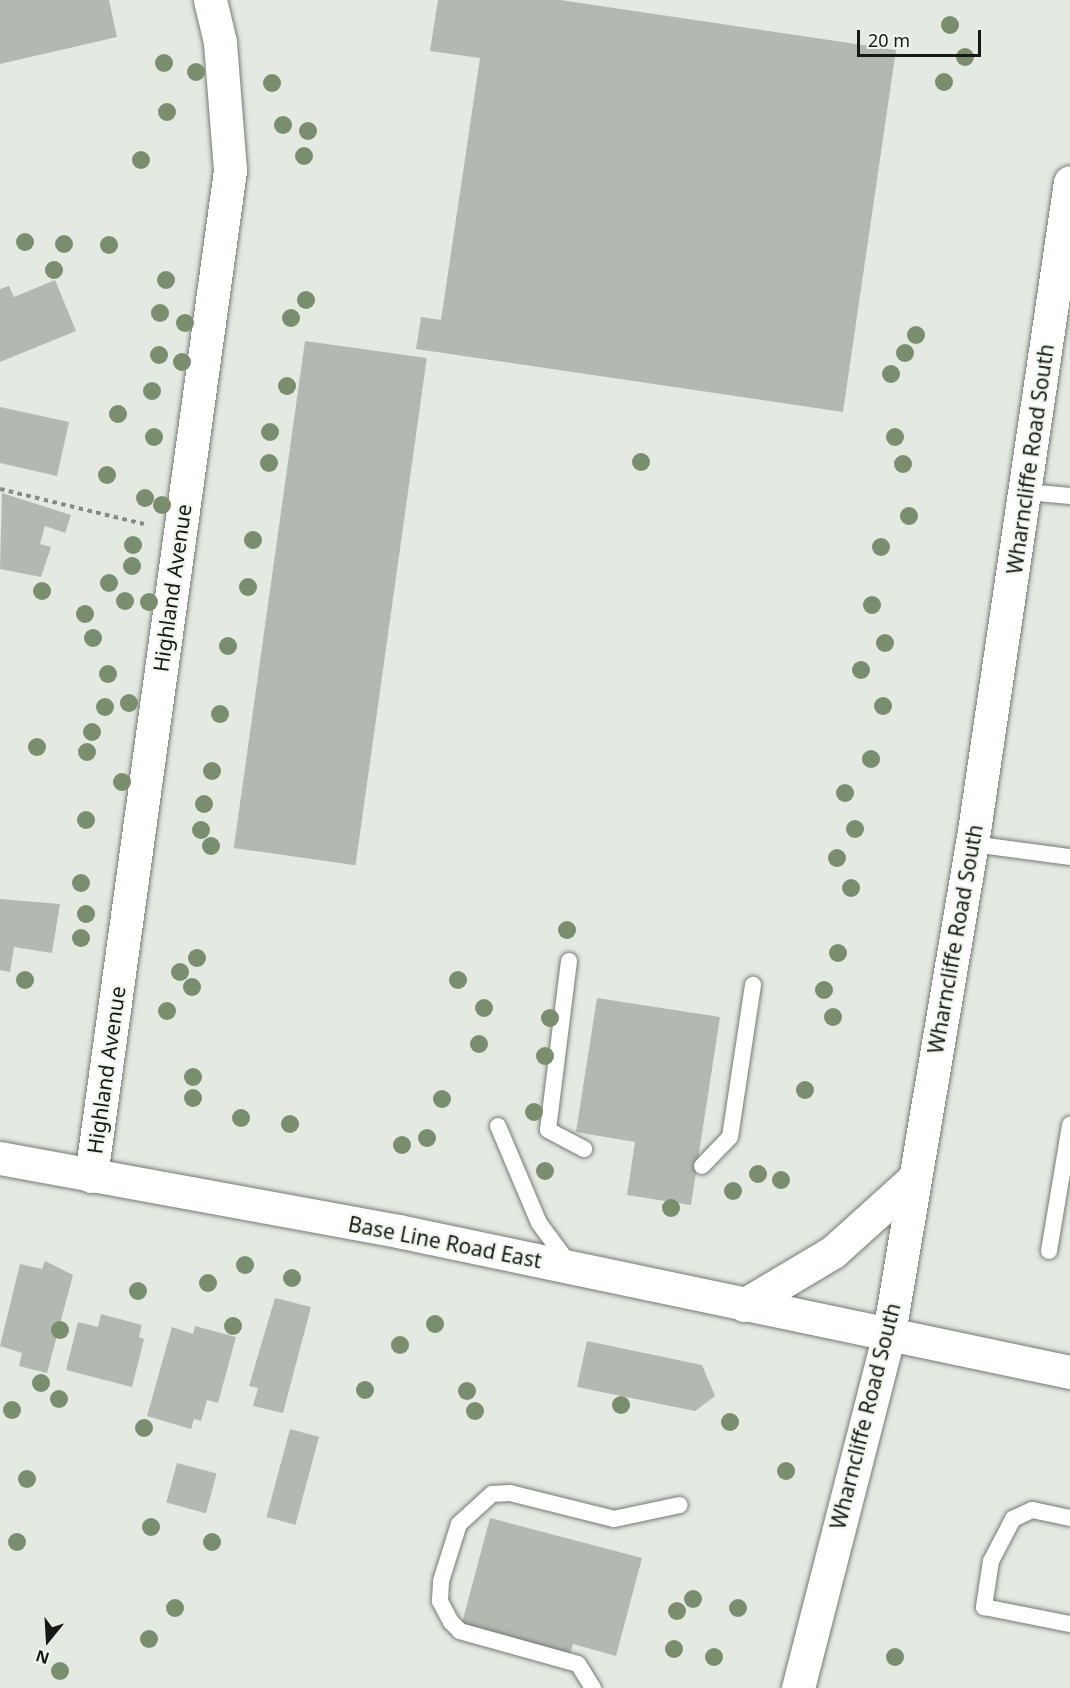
<!DOCTYPE html>
<html>
<head>
<meta charset="utf-8">
<style>
  body { margin:0 }
  #map { position:relative; width:1070px; height:1688px; overflow:hidden; background:#e4eae2; font-family:"Noto Sans",sans-serif }
  div>[style] { position:absolute }
  .building>* { inset:0; background:#b3b9b1; transform-origin:0 0 }
  .path>* { height:4px; margin-top:-2px; transform-origin:0; background:repeating-linear-gradient(90deg,#878b86 0 4.5px,transparent 0 9px) }
  .roads { filter:drop-shadow(0 0 2px #767b74) drop-shadow(0 0 2px #767b74) }
  .lane>* { height:16px; margin:-8px; padding:0 8px; transform-origin:8px; border-radius:8px; background:#fff }
  .street>* { height:33px; margin:-16.5px; padding:0 16.5px; transform-origin:16.5px; border-radius:16.5px; background:#fff }
  .secondary>* { height:33px; margin:-16.5px; padding:0 16.5px; transform-origin:16.5px; border-radius:16.5px; background:#fff }
  .trees>* { width:18px; height:18px; margin:-9px; border-radius:50%; background:#7a8d6e }
  span { translate:-50% -50%; white-space:nowrap; text-align:center; line-height:1.15; -webkit-text-stroke:4.5px #f1f7ef; paint-order:stroke }
  .street-label { font-size:21px; color:#171916 }
  .north { position:absolute; left:18px; top:1610px; width:60px; height:60px; -webkit-text-stroke:4px #f1f7ef; paint-order:stroke; rotate:198deg; font-size:16px; font-weight:700; line-height:24px; text-align:center; color:#171916 }
  .north::after { content:''; display:block; margin:auto; width:21px; height:27px; background:#171916; clip-path:polygon(50% 0,100% 100%,50% 72%,0 100%) }
  .scale { position:absolute; left:857px; top:30px; width:124px; height:27px; box-sizing:border-box; border:3px solid #171916; border-top:0; padding-left:8px; font-size:18px; line-height:21px; white-space:nowrap; color:#171916; -webkit-text-stroke:4px #f1f7ef; paint-order:stroke }
</style>
</head>
<body>
<div id="map">
  <div class="building">
    <i style="clip-path:polygon(0 0,109px 0,117px 37px,0 64px)"></i>
    <i style="clip-path:polygon(438px 0,560px 0,896px 50px,843px 412px,416px 349px,421px 317px,441px 320px,480px 58px,430px 51px)"></i>
    <i style="clip-path:polygon(55px 280px,76px 331px,0 362px,0 289px,9px 286px,14px 297px)"></i>
    <i style="left:305px;top:341px;width:123px;height:512px;rotate:8deg"></i>
    <i style="clip-path:polygon(0 407px,69px 422px,57px 476px,0 463px)"></i>
    <i style="clip-path:polygon(2px 493px,71px 515px,65px 533px,45px 526px,40px 544px,51px 547px,41px 577px,0 569px)"></i>
    <i style="clip-path:polygon(0 899px,60px 904px,52px 953px,14px 947px,10px 972px,0 970px)"></i>
    <i style="clip-path:polygon(597px 998px,720px 1017px,691px 1205px,627px 1195px,635px 1142px,576px 1132px)"></i>
    <i style="clip-path:polygon(45px 1261px,73px 1275px,47px 1373px,19px 1366px,22px 1353px,0 1346px,20px 1264px,42px 1269px)"></i>
    <i style="clip-path:polygon(275px 1298px,311px 1307px,283px 1413px,253px 1406px,258px 1388px,249px 1386px)"></i>
    <i style="clip-path:polygon(101px 1314px,142px 1325px,139px 1337px,144px 1339px,132px 1387px,66px 1370px,78px 1322px,98px 1327px)"></i>
    <i style="clip-path:polygon(195px 1326px,236px 1337px,218px 1403px,207px 1400px,201px 1421px,194px 1419px,191px 1429px,147px 1416px,172px 1327px,193px 1334px)"></i>
    <i style="clip-path:polygon(587px 1341px,702px 1365px,715px 1396px,695px 1411px,577px 1387px)"></i>
    <i style="left:290px;top:1429px;width:30px;height:91px;rotate:15deg"></i>
    <i style="left:177px;top:1463px;width:41px;height:41px;rotate:15deg"></i>
    <i style="clip-path:polygon(490px 1518px,642px 1558px,616px 1656px,573px 1644px,570px 1655px,461px 1627px)"></i>
  </div>
  <div class="path">
    <i style="left:0;top:489px;width:148px;rotate:13.7deg"></i>
  </div>
  <div class="roads">
    <div class="lane">
      <i style="left:1027px;top:492px;width:43px;rotate:5.3deg"></i>
      <i style="left:972px;top:844px;width:99px;rotate:7.6deg"></i>
      <i style="left:569px;top:961px;width:170px;rotate:97.1deg"></i>
      <i style="left:548px;top:1130px;width:41px;rotate:27.8deg"></i>
      <i style="left:498px;top:1126px;width:105px;rotate:67.1deg"></i>
      <i style="left:539px;top:1223px;width:52px;rotate:53.6deg"></i>
      <i style="left:702px;top:1166px;width:40px;rotate:-46deg"></i>
      <i style="left:730px;top:1137px;width:154px;rotate:-81.4deg"></i>
      <i style="left:1049px;top:1251px;width:128px;rotate:-80.5deg"></i>
      <i style="left:1070px;top:1518px;width:39px;rotate:-168deg"></i>
      <i style="left:1032px;top:1510px;width:21px;rotate:155deg"></i>
      <i style="left:1013px;top:1519px;width:47px;rotate:117.6deg"></i>
      <i style="left:991px;top:1561px;width:47px;rotate:98.7deg"></i>
      <i style="left:984px;top:1607px;width:88px;rotate:11.2deg"></i>
      <i style="left:593px;top:1688px;width:28px;rotate:-122deg"></i>
      <i style="left:578px;top:1664px;width:123px;rotate:-164.4deg"></i>
      <i style="left:460px;top:1631px;width:13px;rotate:-135deg"></i>
      <i style="left:451px;top:1622px;width:24px;rotate:-118deg"></i>
      <i style="left:440px;top:1601px;width:20px;rotate:-87deg"></i>
      <i style="left:441px;top:1581px;width:60px;rotate:-72.5deg"></i>
      <i style="left:459px;top:1524px;width:45px;rotate:-42.3deg"></i>
      <i style="left:492px;top:1494px;width:18px;rotate:-3deg"></i>
      <i style="left:510px;top:1493px;width:107px;rotate:14deg"></i>
      <i style="left:614px;top:1519px;width:67px;rotate:-12deg"></i>
    </div>
    <div class="street">
      <i style="left:91px;top:1176px;width:1016px;rotate:-82.13deg"></i>
      <i style="left:230px;top:170px;width:128px;rotate:-94.5deg"></i>
      <i style="left:220px;top:42px;width:43px;rotate:-103.4deg"></i>
    </div>
    <div class="secondary">
      <i style="left:0;top:1158px;width:405px;rotate:10.4deg"></i>
      <i style="left:398px;top:1231px;width:687px;rotate:11.85deg"></i>
      <i style="left:744px;top:1305px;width:104px;rotate:-30.8deg"></i>
      <i style="left:833px;top:1252px;width:110px;rotate:-42.1deg"></i>
      <i style="left:798px;top:1688px;width:366px;rotate:-75.6deg"></i>
      <i style="left:889px;top:1333px;width:496px;rotate:-80.4deg"></i>
      <i style="left:972px;top:844px;width:669px;rotate:-81.58deg"></i>
    </div>
  </div>
  <div class="trees">
    <i style="left:950px;top:25px"></i>
    <i style="left:965px;top:57px"></i>
    <i style="left:164px;top:63px"></i>
    <i style="left:196px;top:72px"></i>
    <i style="left:944px;top:82px"></i>
    <i style="left:272px;top:83px"></i>
    <i style="left:167px;top:112px"></i>
    <i style="left:283px;top:125px"></i>
    <i style="left:308px;top:131px"></i>
    <i style="left:304px;top:156px"></i>
    <i style="left:141px;top:160px"></i>
    <i style="left:25px;top:242px"></i>
    <i style="left:64px;top:244px"></i>
    <i style="left:109px;top:245px"></i>
    <i style="left:54px;top:270px"></i>
    <i style="left:166px;top:280px"></i>
    <i style="left:306px;top:300px"></i>
    <i style="left:160px;top:313px"></i>
    <i style="left:291px;top:318px"></i>
    <i style="left:185px;top:323px"></i>
    <i style="left:916px;top:335px"></i>
    <i style="left:905px;top:353px"></i>
    <i style="left:159px;top:355px"></i>
    <i style="left:182px;top:362px"></i>
    <i style="left:891px;top:374px"></i>
    <i style="left:287px;top:386px"></i>
    <i style="left:152px;top:391px"></i>
    <i style="left:118px;top:414px"></i>
    <i style="left:270px;top:432px"></i>
    <i style="left:154px;top:437px"></i>
    <i style="left:895px;top:437px"></i>
    <i style="left:641px;top:462px"></i>
    <i style="left:269px;top:463px"></i>
    <i style="left:903px;top:464px"></i>
    <i style="left:107px;top:475px"></i>
    <i style="left:145px;top:498px"></i>
    <i style="left:162px;top:505px"></i>
    <i style="left:909px;top:516px"></i>
    <i style="left:253px;top:540px"></i>
    <i style="left:133px;top:545px"></i>
    <i style="left:881px;top:547px"></i>
    <i style="left:132px;top:566px"></i>
    <i style="left:109px;top:583px"></i>
    <i style="left:248px;top:587px"></i>
    <i style="left:42px;top:591px"></i>
    <i style="left:125px;top:601px"></i>
    <i style="left:149px;top:602px"></i>
    <i style="left:872px;top:605px"></i>
    <i style="left:85px;top:614px"></i>
    <i style="left:93px;top:638px"></i>
    <i style="left:885px;top:643px"></i>
    <i style="left:228px;top:646px"></i>
    <i style="left:861px;top:670px"></i>
    <i style="left:108px;top:674px"></i>
    <i style="left:129px;top:703px"></i>
    <i style="left:883px;top:706px"></i>
    <i style="left:105px;top:707px"></i>
    <i style="left:220px;top:714px"></i>
    <i style="left:92px;top:732px"></i>
    <i style="left:37px;top:747px"></i>
    <i style="left:87px;top:752px"></i>
    <i style="left:871px;top:759px"></i>
    <i style="left:212px;top:771px"></i>
    <i style="left:122px;top:782px"></i>
    <i style="left:845px;top:793px"></i>
    <i style="left:204px;top:804px"></i>
    <i style="left:86px;top:820px"></i>
    <i style="left:855px;top:829px"></i>
    <i style="left:201px;top:830px"></i>
    <i style="left:211px;top:846px"></i>
    <i style="left:837px;top:858px"></i>
    <i style="left:81px;top:883px"></i>
    <i style="left:851px;top:888px"></i>
    <i style="left:86px;top:914px"></i>
    <i style="left:567px;top:930px"></i>
    <i style="left:81px;top:938px"></i>
    <i style="left:838px;top:953px"></i>
    <i style="left:197px;top:958px"></i>
    <i style="left:180px;top:972px"></i>
    <i style="left:25px;top:980px"></i>
    <i style="left:458px;top:980px"></i>
    <i style="left:192px;top:987px"></i>
    <i style="left:824px;top:990px"></i>
    <i style="left:484px;top:1008px"></i>
    <i style="left:167px;top:1011px"></i>
    <i style="left:833px;top:1017px"></i>
    <i style="left:550px;top:1018px"></i>
    <i style="left:479px;top:1044px"></i>
    <i style="left:545px;top:1056px"></i>
    <i style="left:193px;top:1077px"></i>
    <i style="left:805px;top:1090px"></i>
    <i style="left:193px;top:1098px"></i>
    <i style="left:442px;top:1099px"></i>
    <i style="left:534px;top:1112px"></i>
    <i style="left:241px;top:1118px"></i>
    <i style="left:290px;top:1124px"></i>
    <i style="left:427px;top:1138px"></i>
    <i style="left:402px;top:1145px"></i>
    <i style="left:545px;top:1171px"></i>
    <i style="left:758px;top:1174px"></i>
    <i style="left:781px;top:1180px"></i>
    <i style="left:733px;top:1191px"></i>
    <i style="left:671px;top:1208px"></i>
    <i style="left:245px;top:1265px"></i>
    <i style="left:292px;top:1278px"></i>
    <i style="left:208px;top:1283px"></i>
    <i style="left:138px;top:1291px"></i>
    <i style="left:435px;top:1324px"></i>
    <i style="left:233px;top:1326px"></i>
    <i style="left:60px;top:1330px"></i>
    <i style="left:400px;top:1345px"></i>
    <i style="left:41px;top:1383px"></i>
    <i style="left:365px;top:1390px"></i>
    <i style="left:467px;top:1391px"></i>
    <i style="left:59px;top:1399px"></i>
    <i style="left:621px;top:1405px"></i>
    <i style="left:12px;top:1410px"></i>
    <i style="left:475px;top:1411px"></i>
    <i style="left:730px;top:1422px"></i>
    <i style="left:144px;top:1428px"></i>
    <i style="left:786px;top:1471px"></i>
    <i style="left:27px;top:1479px"></i>
    <i style="left:151px;top:1527px"></i>
    <i style="left:17px;top:1542px"></i>
    <i style="left:212px;top:1542px"></i>
    <i style="left:693px;top:1599px"></i>
    <i style="left:175px;top:1608px"></i>
    <i style="left:738px;top:1608px"></i>
    <i style="left:677px;top:1611px"></i>
    <i style="left:149px;top:1639px"></i>
    <i style="left:674px;top:1649px"></i>
    <i style="left:714px;top:1657px"></i>
    <i style="left:895px;top:1657px"></i>
    <i style="left:60px;top:1671px"></i>
  </div>
  <div class="street-label">
    <span style="left:1030px;top:459px;rotate:-82deg">Wharncliffe Road South</span>
    <span style="left:172px;top:588px;rotate:-82deg">Highland Avenue</span>
    <span style="left:955px;top:939px;rotate:-80deg">Wharncliffe Road South</span>
    <span style="left:106px;top:1070px;rotate:-82deg">Highland Avenue</span>
    <span style="left:445px;top:1242px;rotate:11deg">Base Line Road East</span>
    <span style="left:865px;top:1416px;rotate:-76deg">Wharncliffe Road South</span>
  </div>
  <div class="north">N</div>
  <div class="scale">20 m</div>
</div>
</body>
</html>
